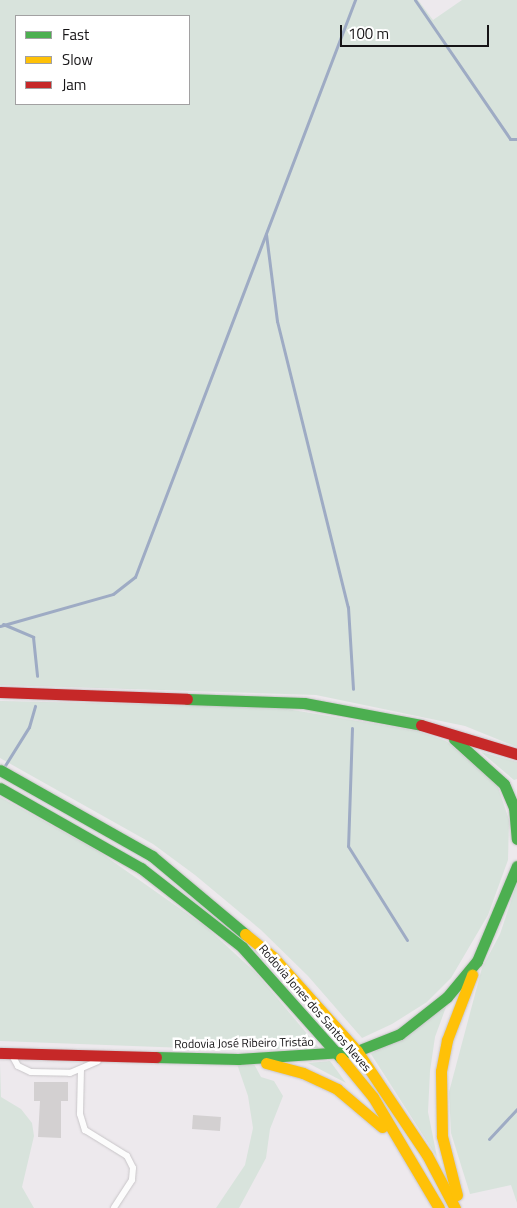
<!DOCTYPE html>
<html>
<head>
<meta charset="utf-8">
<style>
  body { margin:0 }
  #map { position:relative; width:517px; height:1208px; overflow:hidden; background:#ede9ed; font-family:"Titillium Web",sans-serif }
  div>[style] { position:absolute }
  .green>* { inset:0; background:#d8e3dc }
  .stream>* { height:3px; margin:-1.5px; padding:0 1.5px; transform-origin:1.5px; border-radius:1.5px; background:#9eabc4 }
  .building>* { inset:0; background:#d3d0d1; transform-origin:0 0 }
  .roads { filter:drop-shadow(0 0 1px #c8c5c8) drop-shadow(0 0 1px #c8c5c8) }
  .lane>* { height:6px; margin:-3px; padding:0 3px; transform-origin:3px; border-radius:3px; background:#fcfcfc }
  .fast>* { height:11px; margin:-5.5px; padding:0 5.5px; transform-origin:5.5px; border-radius:5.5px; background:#4caf50 }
  .slow>* { height:11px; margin:-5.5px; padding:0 5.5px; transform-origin:5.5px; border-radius:5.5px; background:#ffc107 }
  .jam>* { height:11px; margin:-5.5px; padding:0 5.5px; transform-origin:5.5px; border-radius:5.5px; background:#c62828 }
  span { translate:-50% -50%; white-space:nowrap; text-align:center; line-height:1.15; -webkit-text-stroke:5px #fff; paint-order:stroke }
  .street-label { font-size:12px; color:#161416 }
  .legend { position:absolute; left:15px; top:15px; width:175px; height:90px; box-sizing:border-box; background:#fff; border:1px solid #a2a1a2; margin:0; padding:6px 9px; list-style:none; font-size:15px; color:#161416 }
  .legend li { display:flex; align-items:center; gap:10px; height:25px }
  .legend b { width:25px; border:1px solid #a2a1a2 }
  .scale { position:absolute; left:340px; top:25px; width:149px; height:22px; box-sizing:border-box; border:2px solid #161416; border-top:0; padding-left:6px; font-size:15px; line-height:18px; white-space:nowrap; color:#161416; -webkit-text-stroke:4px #fff; paint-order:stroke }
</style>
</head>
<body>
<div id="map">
  <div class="green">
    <i style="clip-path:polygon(evenodd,0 0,418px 0,433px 20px,462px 0,517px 0,517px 747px,465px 726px,316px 695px,0 685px,0 0,16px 16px,189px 16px,189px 104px,16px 104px,16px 16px)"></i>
    <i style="clip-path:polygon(0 701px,275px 707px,417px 731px,446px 741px,497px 784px,509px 820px,508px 860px,488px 915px,451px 978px,427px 1002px,392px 1024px,362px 1038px,308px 976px,261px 930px,195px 875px,153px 844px,0 758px)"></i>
    <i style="clip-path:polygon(481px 752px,517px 762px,517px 779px,514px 780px)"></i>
    <i style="clip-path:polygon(0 797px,98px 851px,206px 927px,256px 973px,319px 1048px,239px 1050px,0 1041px)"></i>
    <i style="clip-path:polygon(517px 883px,517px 1203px,511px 1185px,470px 1194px,451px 1133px,449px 1092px,482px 968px,500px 934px)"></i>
    <i style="clip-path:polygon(446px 1007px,435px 1037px,430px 1071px,428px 1112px,437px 1157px,371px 1054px)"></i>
    <i style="clip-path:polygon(330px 1061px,346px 1083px,308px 1063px)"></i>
    <i style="clip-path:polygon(0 1063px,1px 1097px,21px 1109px,32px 1123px,34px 1136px,22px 1187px,34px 1208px,0 1208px)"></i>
    <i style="clip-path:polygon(237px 1064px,254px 1064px,261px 1077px,274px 1081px,283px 1096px,270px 1129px,266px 1158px,239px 1208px,216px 1208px,245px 1165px,253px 1128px,248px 1096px)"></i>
  </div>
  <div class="stream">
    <i style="left:415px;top:0;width:168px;rotate:55.6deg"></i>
    <i style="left:510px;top:139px;width:7px"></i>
    <i style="left:266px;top:234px;width:88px;rotate:82.8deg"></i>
    <i style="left:277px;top:321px;width:295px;rotate:76.1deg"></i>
    <i style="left:348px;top:607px;width:82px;rotate:86.5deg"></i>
    <i style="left:3px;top:624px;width:33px;rotate:23deg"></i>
    <i style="left:33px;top:637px;width:39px;rotate:84deg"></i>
    <i style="left:0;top:626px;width:117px;rotate:-15.8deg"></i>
    <i style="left:113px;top:594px;width:28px;rotate:-38deg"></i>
    <i style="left:135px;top:577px;width:618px;rotate:-69.13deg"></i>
    <i style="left:352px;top:728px;width:118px;rotate:91.9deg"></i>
    <i style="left:348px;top:846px;width:111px;rotate:57.9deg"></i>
    <i style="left:4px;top:767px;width:47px;rotate:-58deg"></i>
    <i style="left:29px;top:727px;width:22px;rotate:-74deg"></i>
    <i style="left:489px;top:1139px;width:41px;rotate:-47deg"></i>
  </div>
  <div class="building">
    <i style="clip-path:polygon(34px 1082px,68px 1082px,68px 1101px,61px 1101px,61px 1138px,38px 1137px,40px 1101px,34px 1101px)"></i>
    <i style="left:193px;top:1115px;width:28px;height:14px;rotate:4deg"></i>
  </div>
  <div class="roads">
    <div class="lane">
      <i style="left:13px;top:1057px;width:10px;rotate:61deg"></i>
      <i style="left:18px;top:1066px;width:14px;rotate:25deg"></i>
      <i style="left:31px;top:1072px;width:39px;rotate:1deg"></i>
      <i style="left:70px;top:1073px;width:30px;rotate:-23deg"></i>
      <i style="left:81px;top:1069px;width:45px;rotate:91.3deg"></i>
      <i style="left:80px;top:1114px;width:17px;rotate:73deg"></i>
      <i style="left:85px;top:1130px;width:49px;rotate:31.8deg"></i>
      <i style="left:127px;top:1156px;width:13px;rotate:63deg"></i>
      <i style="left:133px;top:1168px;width:12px;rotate:95deg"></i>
      <i style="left:132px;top:1180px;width:33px;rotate:123deg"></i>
    </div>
    <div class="fast">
      <i style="left:187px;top:699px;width:117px;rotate:2deg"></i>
      <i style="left:304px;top:703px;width:119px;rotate:10.6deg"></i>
      <i style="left:454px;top:739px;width:67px;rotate:42deg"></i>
      <i style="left:504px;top:784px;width:25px;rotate:67deg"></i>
      <i style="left:514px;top:807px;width:32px;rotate:85deg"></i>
      <i style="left:0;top:770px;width:175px;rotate:29.5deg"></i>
      <i style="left:152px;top:856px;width:121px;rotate:40deg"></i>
      <i style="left:0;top:788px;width:162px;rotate:29.6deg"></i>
      <i style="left:141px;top:868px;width:128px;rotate:38deg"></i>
      <i style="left:242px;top:947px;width:149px;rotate:48.3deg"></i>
      <i style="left:156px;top:1057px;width:82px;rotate:1.4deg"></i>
      <i style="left:238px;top:1059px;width:119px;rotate:-3.8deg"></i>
      <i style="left:357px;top:1051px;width:46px;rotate:-21.6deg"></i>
      <i style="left:400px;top:1034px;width:60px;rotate:-38.2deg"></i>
      <i style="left:447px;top:997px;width:47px;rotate:-50.2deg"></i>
      <i style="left:477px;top:961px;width:103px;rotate:-67.2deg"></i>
    </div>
    <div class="slow">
      <i style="left:245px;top:934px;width:36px;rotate:39deg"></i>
      <i style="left:273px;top:957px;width:126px;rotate:48.2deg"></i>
      <i style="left:357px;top:1051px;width:125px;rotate:56.1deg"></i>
      <i style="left:427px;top:1155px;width:60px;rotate:62.2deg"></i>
      <i style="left:341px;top:1058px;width:50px;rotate:50.6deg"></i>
      <i style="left:373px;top:1097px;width:129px;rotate:59.3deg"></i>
      <i style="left:266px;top:1063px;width:38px;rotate:15deg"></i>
      <i style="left:303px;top:1073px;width:38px;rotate:25deg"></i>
      <i style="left:337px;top:1089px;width:59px;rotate:40.2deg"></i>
      <i style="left:457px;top:1195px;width:61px;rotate:-104.3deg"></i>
      <i style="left:442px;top:1136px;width:65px;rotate:-90.9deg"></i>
      <i style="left:441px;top:1071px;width:32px;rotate:-79deg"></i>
      <i style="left:447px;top:1040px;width:70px;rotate:-69deg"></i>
    </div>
    <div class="jam">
      <i style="left:0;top:692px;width:187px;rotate:2.1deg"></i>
      <i style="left:421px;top:725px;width:100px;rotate:16.8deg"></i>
      <i style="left:0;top:1053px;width:156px;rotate:1.5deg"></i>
    </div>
  </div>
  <div class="street-label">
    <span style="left:315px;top:1008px;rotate:49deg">Rodovia Jones dos Santos Neves</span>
    <span style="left:244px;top:1043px;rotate:-1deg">Rodovia José Ribeiro Tristão</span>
  </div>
  <ul class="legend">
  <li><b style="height:6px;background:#4caf50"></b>Fast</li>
  <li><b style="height:6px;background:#ffc107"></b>Slow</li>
  <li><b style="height:6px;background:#c62828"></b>Jam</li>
  </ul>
  <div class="scale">100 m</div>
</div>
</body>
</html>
